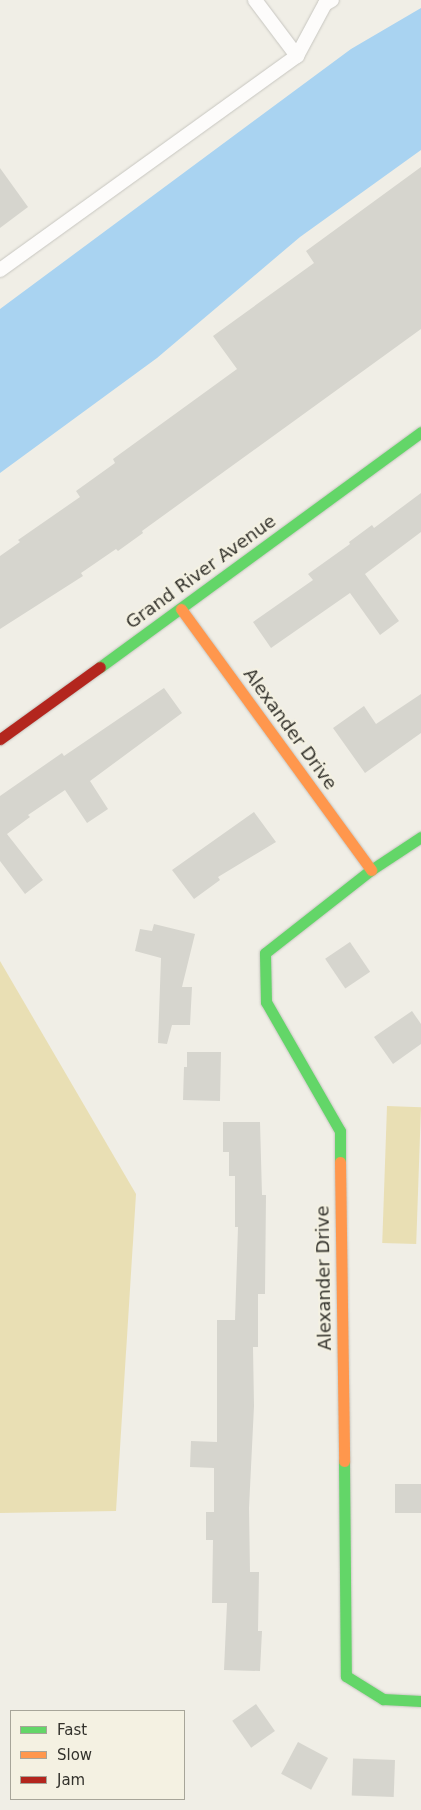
<!DOCTYPE html>
<html>
<head>
<meta charset="utf-8">
<style>
  body { margin:0 }
  #map { position:relative; width:421px; height:1810px; overflow:hidden; background:#f0eee6; font-family:"DejaVu Sans",sans-serif }
  div>[style] { position:absolute }
  .green>* { inset:0; background:#e9dfb4; transform-origin:0 0 }
  .water>* { inset:0; background:#a9d3f1 }
  .building>* { inset:0; background:#d6d5ce; transform-origin:0 0 }
  .roads { filter:drop-shadow(0 0 1px #c7c6c0) drop-shadow(0 0 1px #c7c6c0) }
  .lane>* { height:14px; margin:-7px; padding:0 7px; transform-origin:7px; border-radius:7px; background:#fdfcfb }
  .fast>* { height:11px; margin:-5.5px; padding:0 5.5px; transform-origin:5.5px; border-radius:5.5px; background:#63d668 }
  .slow>* { height:11px; margin:-5.5px; padding:0 5.5px; transform-origin:5.5px; border-radius:5.5px; background:#ff974d }
  .jam>* { height:11px; margin:-5.5px; padding:0 5.5px; transform-origin:5.5px; border-radius:5.5px; background:#b3261e }
  span { translate:-50% -50%; white-space:nowrap; text-align:center; line-height:1.15; -webkit-text-stroke:4px #f4f1e2; paint-order:stroke }
  .street-label { font-size:18px; color:#33322c }
  .legend { position:absolute; left:10px; top:1710px; width:175px; height:90px; box-sizing:border-box; background:#f4f1e2; border:1px solid #a7a599; margin:0; padding:6px 9px; list-style:none; font-size:15px; color:#33322c }
  .legend li { display:flex; align-items:center; gap:10px; height:25px }
  .legend b { width:25px; border:1px solid #a7a599 }
</style>
</head>
<body>
<div id="map">
  <div class="green">
    <i style="clip-path:polygon(0 961px,136px 1194px,116px 1511px,0 1513px)"></i>
    <i style="left:387px;top:1106px;width:34px;height:137px;rotate:2deg"></i>
  </div>
  <div class="water">
    <i style="clip-path:polygon(421px 8px,421px 150px,300px 237px,157px 358px,0 473px,0 309px,351px 49px)"></i>
  </div>
  <div class="building">
    <i style="clip-path:polygon(421px 167px,421px 329px,142px 531px,143px 533px,118px 551px,116px 549px,81px 573px,83px 576px,0 629px,0 556px,20px 542px,18px 540px,80px 497px,76px 491px,115px 463px,113px 459px,237px 369px,213px 336px,314px 263px,306px 251px)"></i>
    <i style="clip-path:polygon(0 168px,28px 207px,0 228px)"></i>
    <i style="clip-path:polygon(421px 493px,421px 532px,365px 574px,399px 621px,380px 635px,350px 593px,271px 648px,253px 622px,313px 580px,308px 574px,350px 544px,349px 542px,372px 525px,374px 528px)"></i>
    <i style="clip-path:polygon(164px 688px,182px 713px,90px 781px,108px 809px,87px 823px,65px 790px,28px 815px,30px 817px,7px 834px,43px 880px,25px 894px,0 861px,0 796px,62px 753px,64px 756px)"></i>
    <i style="clip-path:polygon(421px 694px,421px 733px,365px 773px,333px 728px,364px 706px,376px 724px)"></i>
    <i style="clip-path:polygon(254px 812px,276px 842px,218px 877px,220px 880px,194px 899px,172px 870px)"></i>
    <i style="clip-path:polygon(154px 924px,195px 934px,182px 987px,192px 987px,190px 1025px,172px 1025px,167px 1044px,158px 1043px,161px 958px,135px 951px,140px 929px,152px 931px)"></i>
    <i style="left:350px;top:942px;width:36px;height:30px;rotate:56deg"></i>
    <i style="clip-path:polygon(412px 1011px,421px 1024px,421px 1044px,393px 1064px,374px 1037px)"></i>
    <i style="clip-path:polygon(187px 1052px,221px 1052px,220px 1101px,183px 1100px,184px 1067px,187px 1067px)"></i>
    <i style="clip-path:polygon(223px 1122px,260px 1122px,262px 1195px,266px 1195px,265px 1294px,258px 1294px,258px 1347px,253px 1347px,254px 1406px,249px 1508px,250px 1572px,259px 1572px,258px 1631px,262px 1631px,260px 1671px,224px 1670px,227px 1603px,212px 1603px,213px 1540px,206px 1540px,206px 1512px,214px 1512px,214px 1468px,190px 1467px,191px 1441px,217px 1442px,217px 1320px,235px 1320px,238px 1227px,235px 1227px,235px 1176px,229px 1176px,229px 1152px,223px 1152px)"></i>
    <i style="left:395px;top:1484px;width:26px;height:29px"></i>
    <i style="left:256px;top:1704px;width:33px;height:29px;rotate:55deg"></i>
    <i style="left:298px;top:1742px;width:34px;height:36px;rotate:28deg"></i>
    <i style="left:395px;top:1760px;width:37px;height:42px;rotate:92deg"></i>
  </div>
  <div class="roads">
    <div class="lane">
      <i style="left:297px;top:56px;width:59px;rotate:-61.7deg"></i>
      <i style="left:325px;top:4px;width:8px;rotate:-30deg"></i>
      <i style="left:0;top:270px;width:366px;rotate:-35.8deg"></i>
      <i style="left:297px;top:56px;width:70px;rotate:-126.9deg"></i>
    </div>
    <div class="fast">
      <i style="left:100px;top:667px;width:398px;rotate:-36.2deg"></i>
      <i style="left:340px;top:1162px;width:31px;rotate:-90deg"></i>
      <i style="left:340px;top:1131px;width:149px;rotate:-119.8deg"></i>
      <i style="left:266px;top:1002px;width:49px;rotate:-91.2deg"></i>
      <i style="left:265px;top:953px;width:135px;rotate:-38.1deg"></i>
      <i style="left:371px;top:870px;width:60px;rotate:-33.4deg"></i>
      <i style="left:344px;top:1461px;width:215px;rotate:89.5deg"></i>
      <i style="left:346px;top:1676px;width:44px;rotate:31.9deg"></i>
      <i style="left:383px;top:1699px;width:38px;rotate:3deg"></i>
    </div>
    <div class="slow">
      <i style="left:181px;top:609px;width:323px;rotate:53.9deg"></i>
      <i style="left:340px;top:1162px;width:299px;rotate:89.2deg"></i>
    </div>
    <div class="jam">
      <i style="left:0;top:739px;width:123px;rotate:-35.8deg"></i>
    </div>
  </div>
  <div class="street-label">
    <span style="left:201px;top:572px;rotate:-36deg">Grand River Avenue</span>
    <span style="left:290px;top:729px;rotate:54deg">Alexander Drive</span>
    <span style="left:324px;top:1278px;rotate:-91deg">Alexander Drive</span>
  </div>
  <ul class="legend">
  <li><b style="height:6px;background:#63d668"></b>Fast</li>
  <li><b style="height:6px;background:#ff974d"></b>Slow</li>
  <li><b style="height:6px;background:#b3261e"></b>Jam</li>
  </ul>
</div>
</body>
</html>
